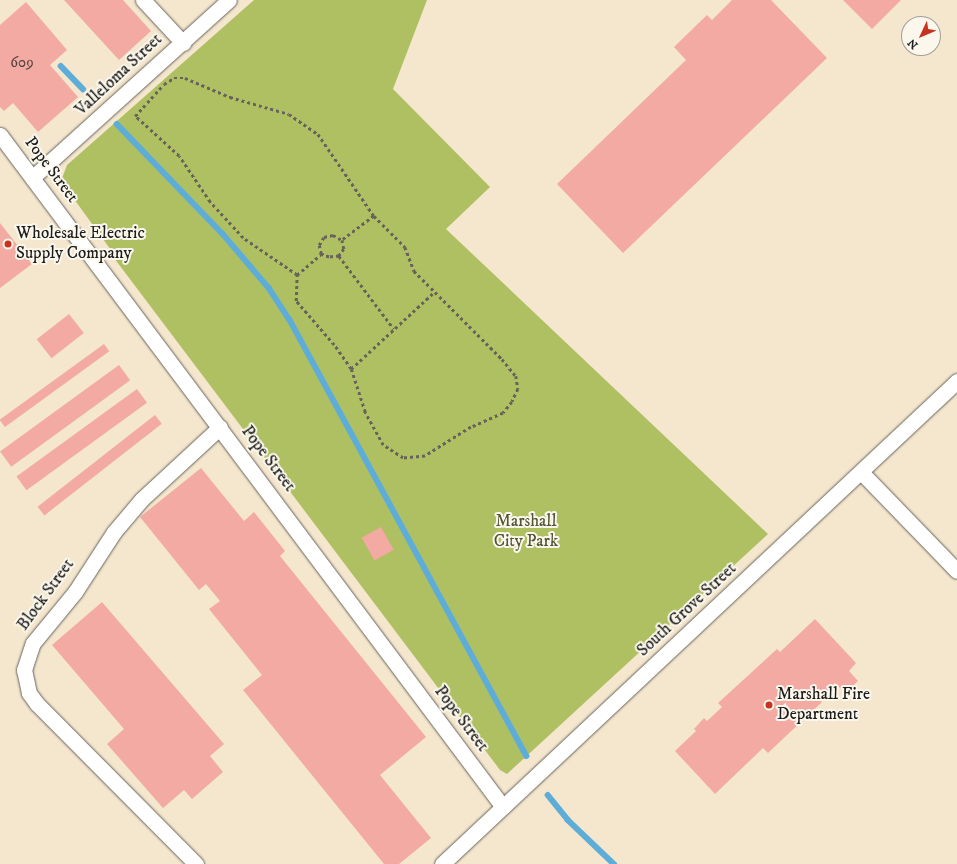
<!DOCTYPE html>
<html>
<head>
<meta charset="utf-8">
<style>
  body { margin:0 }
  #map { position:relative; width:957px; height:864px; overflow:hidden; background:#f4e7ce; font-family:"IM FELL DW Pica",serif }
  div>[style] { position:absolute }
  .green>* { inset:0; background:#afc063 }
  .stream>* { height:5.5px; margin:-2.75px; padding:0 2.75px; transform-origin:2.75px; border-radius:2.75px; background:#5eadd8 }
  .building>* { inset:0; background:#f3aaa2; transform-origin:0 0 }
  .path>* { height:2.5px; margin-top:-1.25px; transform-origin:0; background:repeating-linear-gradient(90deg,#68635a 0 3px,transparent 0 6px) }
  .roads { filter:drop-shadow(0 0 1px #68635a) drop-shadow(0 0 1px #68635a) }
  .street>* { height:15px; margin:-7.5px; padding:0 7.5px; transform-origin:7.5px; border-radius:7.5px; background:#fff }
  .dots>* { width:11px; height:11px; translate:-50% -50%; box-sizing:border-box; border:2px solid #fbf7ec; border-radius:50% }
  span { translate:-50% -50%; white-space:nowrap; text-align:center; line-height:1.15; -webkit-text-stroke:4px #fbf7ec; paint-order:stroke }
  .number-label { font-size:15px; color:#52403e }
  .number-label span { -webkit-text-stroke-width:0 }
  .street-label { font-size:17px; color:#1c1c1c }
  .poi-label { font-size:17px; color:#1c1c1c }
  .left { translate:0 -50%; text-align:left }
  .park-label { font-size:17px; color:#4f5535 }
  .north { position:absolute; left:901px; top:16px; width:40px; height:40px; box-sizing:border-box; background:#fbf7ec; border:1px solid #a29f99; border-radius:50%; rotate:226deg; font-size:11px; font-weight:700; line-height:16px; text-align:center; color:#1c1c1c }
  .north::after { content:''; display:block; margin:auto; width:14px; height:18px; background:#c8321e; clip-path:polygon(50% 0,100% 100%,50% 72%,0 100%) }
</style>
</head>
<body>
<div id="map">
  <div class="green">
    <i style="clip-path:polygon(254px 0,427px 0,393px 89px,490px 187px,446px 229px,768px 534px,507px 774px,500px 770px,114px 258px,116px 257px,61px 181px,67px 165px)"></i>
  </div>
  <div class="stream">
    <i style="left:61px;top:66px;width:32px;rotate:46deg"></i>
    <i style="left:117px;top:124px;width:153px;rotate:46.1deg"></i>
    <i style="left:223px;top:234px;width:71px;rotate:49.6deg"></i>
    <i style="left:269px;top:288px;width:38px;rotate:57deg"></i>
    <i style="left:290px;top:320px;width:496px;rotate:61.5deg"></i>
    <i style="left:548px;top:795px;width:32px;rotate:51deg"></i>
    <i style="left:568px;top:820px;width:64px;rotate:43.7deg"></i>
  </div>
  <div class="building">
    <i style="clip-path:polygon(64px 0,123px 0,151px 31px,119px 60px)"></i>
    <i style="clip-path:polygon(732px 0,771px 0,827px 58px,623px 253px,557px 184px,686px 60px,674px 47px,707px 15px,712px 20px)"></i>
    <i style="clip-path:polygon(843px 0,901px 0,872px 29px)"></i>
    <i style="clip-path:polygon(26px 2px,67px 50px,50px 65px,78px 97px,38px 132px,13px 103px,4px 111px,0 107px,0 25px)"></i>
    <i style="clip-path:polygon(0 223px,32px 264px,0 288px)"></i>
    <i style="left:69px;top:314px;width:24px;height:41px;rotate:52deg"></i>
    <i style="left:104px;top:344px;width:9px;height:129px;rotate:54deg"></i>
    <i style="left:119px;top:365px;width:19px;height:147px;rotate:54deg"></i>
    <i style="left:137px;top:389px;width:17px;height:149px;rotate:54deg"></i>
    <i style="left:155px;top:415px;width:11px;height:149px;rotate:52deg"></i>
    <i style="clip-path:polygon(201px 468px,244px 521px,254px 512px,285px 551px,280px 556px,426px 737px,380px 775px,431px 838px,399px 864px,384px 864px,243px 690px,262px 675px,209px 609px,220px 601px,206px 584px,199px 590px,140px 517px)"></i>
    <i style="left:381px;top:527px;width:26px;height:22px;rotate:61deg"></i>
    <i style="clip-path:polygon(102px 602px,224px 744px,210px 756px,223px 772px,192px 799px,184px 790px,163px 808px,107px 744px,124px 729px,52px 645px)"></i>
    <i style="clip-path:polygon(815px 619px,856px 663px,849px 671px,858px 681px,845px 693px,835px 683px,818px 699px,822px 702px,768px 753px,763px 748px,715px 794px,675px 751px,696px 731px,694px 729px,704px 718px,707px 721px,722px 707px,718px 703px,777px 649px,780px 652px)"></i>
  </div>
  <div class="path">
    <i style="left:174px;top:78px;width:11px"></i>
    <i style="left:185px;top:78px;width:49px;rotate:22.9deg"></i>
    <i style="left:230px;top:97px;width:61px;rotate:16.1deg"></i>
    <i style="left:289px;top:114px;width:35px;rotate:35deg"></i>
    <i style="left:318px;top:134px;width:99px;rotate:55.7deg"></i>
    <i style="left:374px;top:216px;width:44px;rotate:45deg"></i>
    <i style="left:405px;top:247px;width:26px;rotate:69deg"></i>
    <i style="left:414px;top:271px;width:124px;rotate:45deg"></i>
    <i style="left:502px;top:359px;width:22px;rotate:51deg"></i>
    <i style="left:516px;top:376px;width:13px;rotate:81deg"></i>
    <i style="left:518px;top:389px;width:14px;rotate:115deg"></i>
    <i style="left:512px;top:402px;width:14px;rotate:129deg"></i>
    <i style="left:503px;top:413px;width:35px;rotate:156deg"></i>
    <i style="left:471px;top:427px;width:54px;rotate:147.8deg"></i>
    <i style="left:425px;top:456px;width:22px;rotate:175deg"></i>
    <i style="left:403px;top:458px;width:24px;rotate:-147deg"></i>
    <i style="left:383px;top:445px;width:38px;rotate:-119deg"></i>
    <i style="left:365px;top:412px;width:45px;rotate:-108deg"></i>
    <i style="left:351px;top:369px;width:29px;rotate:-125deg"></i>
    <i style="left:334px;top:345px;width:58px;rotate:-130.8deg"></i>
    <i style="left:296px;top:301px;width:26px;rotate:-88deg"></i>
    <i style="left:297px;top:275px;width:65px;rotate:-145.6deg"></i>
    <i style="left:243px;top:238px;width:49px;rotate:-132.5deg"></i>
    <i style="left:210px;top:202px;width:55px;rotate:-124deg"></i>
    <i style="left:179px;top:156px;width:59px;rotate:-137.7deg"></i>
    <i style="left:135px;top:116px;width:43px;rotate:-47.8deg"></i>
    <i style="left:164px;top:84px;width:12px;rotate:-31deg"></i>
    <i style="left:374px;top:216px;width:40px;rotate:143deg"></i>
    <i style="left:342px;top:240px;width:9px;rotate:77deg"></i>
    <i style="left:344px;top:249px;width:9px;rotate:126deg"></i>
    <i style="left:339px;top:256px;width:91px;rotate:53deg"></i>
    <i style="left:339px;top:256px;width:10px;rotate:174deg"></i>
    <i style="left:329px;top:257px;width:9px;rotate:-159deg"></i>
    <i style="left:321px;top:254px;width:9px;rotate:-103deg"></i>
    <i style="left:319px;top:245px;width:9px;rotate:-58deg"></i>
    <i style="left:324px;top:237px;width:9px;rotate:-13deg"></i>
    <i style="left:333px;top:235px;width:10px;rotate:29deg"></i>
    <i style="left:297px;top:275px;width:32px;rotate:-41deg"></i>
    <i style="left:351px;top:369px;width:112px;rotate:-42.8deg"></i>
  </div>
  <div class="roads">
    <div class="street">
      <i style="left:143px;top:0;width:59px;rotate:47.1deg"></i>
      <i style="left:0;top:135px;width:839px;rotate:53.18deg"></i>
      <i style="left:33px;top:177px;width:264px;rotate:-42.1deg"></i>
      <i style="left:862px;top:473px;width:136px;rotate:45.9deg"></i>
      <i style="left:196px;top:864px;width:226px;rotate:-134.8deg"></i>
      <i style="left:37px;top:704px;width:14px;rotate:-126deg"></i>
      <i style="left:29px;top:693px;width:24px;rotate:-102deg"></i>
      <i style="left:24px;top:670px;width:28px;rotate:-72deg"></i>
      <i style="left:33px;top:643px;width:66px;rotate:-50.5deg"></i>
      <i style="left:75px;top:592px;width:72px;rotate:-57deg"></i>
      <i style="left:114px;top:532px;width:43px;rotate:-49.7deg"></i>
      <i style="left:142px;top:499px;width:106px;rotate:-42.7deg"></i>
      <i style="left:442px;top:864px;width:706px;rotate:-43.16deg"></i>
    </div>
  </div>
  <div class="dots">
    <i style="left:8px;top:244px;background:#c8321e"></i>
    <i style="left:769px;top:705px;background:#c8321e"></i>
  </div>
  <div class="number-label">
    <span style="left:22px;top:63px">609</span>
  </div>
  <div class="street-label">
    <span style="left:119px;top:75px;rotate:-43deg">Valleloma Street</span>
    <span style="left:51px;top:170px;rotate:53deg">Pope Street</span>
    <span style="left:268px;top:459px;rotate:53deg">Pope Street</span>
    <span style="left:46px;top:595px;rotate:-54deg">Block Street</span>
    <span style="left:687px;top:610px;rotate:-43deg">South Grove Street</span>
    <span style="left:461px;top:719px;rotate:53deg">Pope Street</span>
  </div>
  <div class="poi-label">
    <span class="left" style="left:16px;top:244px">Wholesale Electric<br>Supply Company</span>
    <span class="left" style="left:777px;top:705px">Marshall Fire<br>Department</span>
  </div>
  <div class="park-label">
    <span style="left:526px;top:532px">Marshall<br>City Park</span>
  </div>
  <div class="north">N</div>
</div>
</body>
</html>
